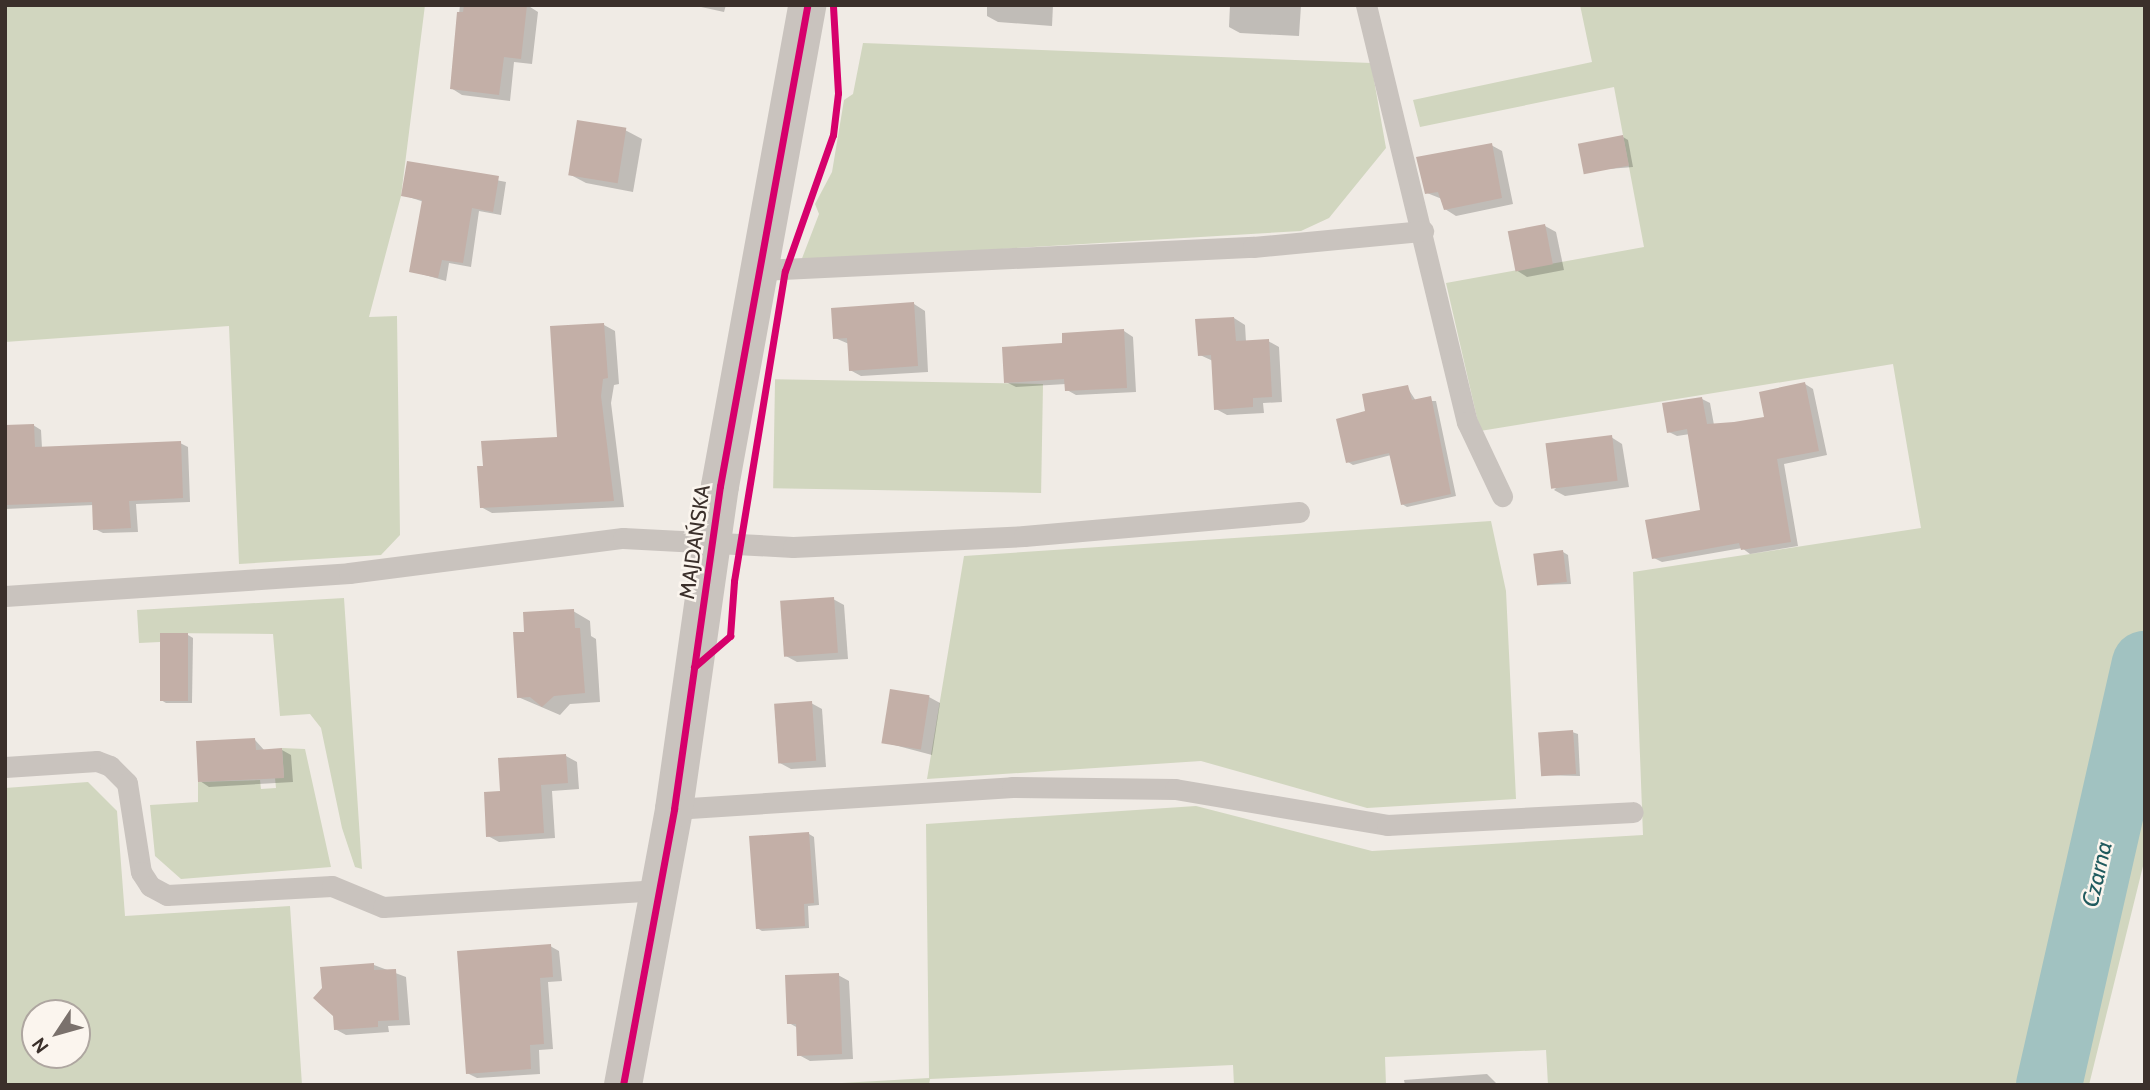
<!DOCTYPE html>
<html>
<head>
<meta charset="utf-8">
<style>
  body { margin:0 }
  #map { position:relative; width:2150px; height:1090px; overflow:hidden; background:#f0ebe5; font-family:Cabin,sans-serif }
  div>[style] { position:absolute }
  .green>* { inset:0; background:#d1d6bf; transform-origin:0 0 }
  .shadow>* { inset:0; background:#0003 }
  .river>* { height:66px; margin:-33px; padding:0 33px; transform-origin:33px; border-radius:33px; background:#a1c2c1 }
  .building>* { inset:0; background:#c3afa7; transform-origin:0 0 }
  .service>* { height:21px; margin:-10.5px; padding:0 10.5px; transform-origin:10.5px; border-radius:10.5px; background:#c9c3be }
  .minor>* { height:38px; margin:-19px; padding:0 19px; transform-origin:19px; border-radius:19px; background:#c9c3be }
  .cycleway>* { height:7px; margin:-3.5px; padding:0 3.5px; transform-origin:3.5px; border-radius:3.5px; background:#d6006c }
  span { translate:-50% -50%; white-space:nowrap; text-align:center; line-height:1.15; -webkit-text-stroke:5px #fbf5ee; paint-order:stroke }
  .street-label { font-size:21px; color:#3b302b }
  .water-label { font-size:23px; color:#1f5a5e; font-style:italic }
  .frame { position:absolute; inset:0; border:7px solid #3b302b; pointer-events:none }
  .north { position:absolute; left:21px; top:999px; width:70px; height:70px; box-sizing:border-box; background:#fbf5ee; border:2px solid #aea6a0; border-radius:50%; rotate:234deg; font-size:19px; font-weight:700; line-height:28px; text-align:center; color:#3b302b }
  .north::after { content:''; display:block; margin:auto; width:24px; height:32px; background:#7a716c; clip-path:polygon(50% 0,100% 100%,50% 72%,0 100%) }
</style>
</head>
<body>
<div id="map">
  <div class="green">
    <i style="clip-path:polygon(5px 5px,425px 5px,401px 196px,369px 317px,397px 316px,400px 535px,381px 555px,239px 564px,229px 326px,5px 342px)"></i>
    <i style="clip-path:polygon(1580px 5px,2145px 5px,2145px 858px,2089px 1085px,1548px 1085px,1546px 1050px,1385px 1057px,1386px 1085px,1234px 1085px,1233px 1065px,930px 1079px,929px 1085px,807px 1085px,929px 1078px,926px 824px,1196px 806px,1372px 851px,1643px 835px,1633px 572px,1921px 528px,1893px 364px,1480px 431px,1446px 283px,1644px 247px,1614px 87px,1420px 127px,1413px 100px,1592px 62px)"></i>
    <i style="clip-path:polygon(863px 43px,1371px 63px,1386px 148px,1329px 218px,1301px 231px,801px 261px,819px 214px,815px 204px,832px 172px,844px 100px,853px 94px)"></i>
    <i style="left:1043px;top:384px;width:109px;height:268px;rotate:91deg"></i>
    <i style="clip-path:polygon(1491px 521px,1506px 591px,1516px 799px,1367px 808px,1201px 761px,927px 779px,964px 556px)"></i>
    <i style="clip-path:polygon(344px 598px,362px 869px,355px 867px,342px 828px,321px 728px,310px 714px,280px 716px,273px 634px,160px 633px,160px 642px,139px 643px,137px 610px)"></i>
    <i style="clip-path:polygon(282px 748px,305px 749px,331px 867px,181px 879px,155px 856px,150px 805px,198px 802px,198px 782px,260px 780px,261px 789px,276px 788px,275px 778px,284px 777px)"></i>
    <i style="clip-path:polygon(evenodd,88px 782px,117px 811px,125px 916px,290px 906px,302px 1085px,5px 1085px,5px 788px,88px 782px,35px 1013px,77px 1013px,77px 1055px,35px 1055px,35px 1013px)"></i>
  </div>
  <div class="shadow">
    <i style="clip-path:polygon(460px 5px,527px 5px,538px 12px,532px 64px,514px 62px,510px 101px,462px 95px,451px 88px)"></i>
    <i style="clip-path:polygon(692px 5px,726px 5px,724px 12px)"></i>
    <i style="clip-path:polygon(987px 5px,1053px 5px,1052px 26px,998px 22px,987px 16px)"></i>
    <i style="clip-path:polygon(1230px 5px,1301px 5px,1299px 36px,1240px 33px,1229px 27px)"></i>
    <i style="clip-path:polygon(625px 130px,642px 139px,633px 192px,586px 183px,569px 174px)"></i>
    <i style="clip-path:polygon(1623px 137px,1628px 140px,1633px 167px,1584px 171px)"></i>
    <i style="clip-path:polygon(1491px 145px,1502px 151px,1513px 204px,1456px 216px,1445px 209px,1442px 199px,1427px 193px)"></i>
    <i style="clip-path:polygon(409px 163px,506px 182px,501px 215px,479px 211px,471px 267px,449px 263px,446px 281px,411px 271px,424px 202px,403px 195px)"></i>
    <i style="clip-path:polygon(1545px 226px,1556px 232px,1564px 270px,1527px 277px,1516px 270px)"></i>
    <i style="clip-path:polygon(914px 304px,925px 311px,928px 372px,861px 376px,850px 370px,849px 344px,835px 338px)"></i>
    <i style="clip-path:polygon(1234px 318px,1245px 325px,1246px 342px,1268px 341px,1279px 347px,1282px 402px,1263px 403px,1264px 413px,1227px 415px,1216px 409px,1213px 361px,1200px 355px)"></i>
    <i style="clip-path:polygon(604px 325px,615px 331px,619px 384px,614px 385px,611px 403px,624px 507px,492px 513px,481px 507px,559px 438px)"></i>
    <i style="clip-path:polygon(1124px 331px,1133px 337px,1136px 392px,1076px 395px,1067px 390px,1066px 384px,1016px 387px,1006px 382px,1064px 345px)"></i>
    <i style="clip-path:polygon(1805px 384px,1813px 389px,1827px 455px,1784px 464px,1798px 546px,1750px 554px,1742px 548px,1662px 562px,1654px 558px,1702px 511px,1690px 434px,1677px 436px,1669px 432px,1702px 399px,1710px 403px,1714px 425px,1766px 419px)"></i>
    <i style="clip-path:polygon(1407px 387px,1416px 401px,1436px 401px,1456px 496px,1407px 507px,1402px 504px,1391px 455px,1353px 465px,1348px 462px,1367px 413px)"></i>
    <i style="clip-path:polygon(5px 425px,33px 425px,41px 430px,42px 448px,180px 443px,188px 447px,190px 502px,136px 504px,138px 532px,103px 533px,95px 529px,94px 505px,5px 509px)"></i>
    <i style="clip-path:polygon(1611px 437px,1622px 444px,1629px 487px,1565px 496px,1554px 490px)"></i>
    <i style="clip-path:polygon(1563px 552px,1568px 555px,1571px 584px,1540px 585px)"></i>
    <i style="clip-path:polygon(833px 599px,844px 605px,848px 659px,797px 662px,786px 656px)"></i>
    <i style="clip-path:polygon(573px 611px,590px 621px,591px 636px,596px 639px,600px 702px,570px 704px,560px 715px,518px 697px,526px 633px)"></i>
    <i style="clip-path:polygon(188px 635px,193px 638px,192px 703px,166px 703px,161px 700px)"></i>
    <i style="clip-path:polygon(929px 697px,940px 703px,932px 755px,883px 742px)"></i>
    <i style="clip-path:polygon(811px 703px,822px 709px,826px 767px,791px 769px,780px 763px)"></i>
    <i style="clip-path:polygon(1572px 732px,1578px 734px,1580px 776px,1542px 775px)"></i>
    <i style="clip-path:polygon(255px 740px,265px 751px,282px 750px,291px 755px,293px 782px,209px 787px,200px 781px)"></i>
    <i style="clip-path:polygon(566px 756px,577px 762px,579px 789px,552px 791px,555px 838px,499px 842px,488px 836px,502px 793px)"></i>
    <i style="clip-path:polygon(809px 834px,814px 837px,819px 905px,808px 906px,809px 928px,762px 931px,757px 928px)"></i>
    <i style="clip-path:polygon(550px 946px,559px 951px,562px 981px,548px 982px,553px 1049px,539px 1050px,540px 1074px,477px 1078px,467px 1073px)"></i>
    <i style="clip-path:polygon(374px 965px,406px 977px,410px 1025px,388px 1026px,389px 1032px,346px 1035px,335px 1029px,335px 1015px)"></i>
    <i style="clip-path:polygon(838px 975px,849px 981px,853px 1059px,810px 1061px,799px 1055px,798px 1028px,789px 1023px)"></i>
    <i style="clip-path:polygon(1487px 1074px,1498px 1085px,1405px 1085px,1404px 1080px)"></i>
  </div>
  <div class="river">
    <i style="left:2049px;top:1085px;width:432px;rotate:-77.2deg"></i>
  </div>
  <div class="building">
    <i style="clip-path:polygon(464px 5px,527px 5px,521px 59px,504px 57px,499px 95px,450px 89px,457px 12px,463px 12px)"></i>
    <i style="left:577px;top:120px;width:50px;height:56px;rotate:9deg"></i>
    <i style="left:1623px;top:135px;width:31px;height:46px;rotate:79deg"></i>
    <i style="clip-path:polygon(1492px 143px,1502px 198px,1444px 210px,1438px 192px,1425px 194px,1416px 157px)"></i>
    <i style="clip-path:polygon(407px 161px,499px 176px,493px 212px,472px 208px,463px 263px,442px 260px,438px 278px,409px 272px,422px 200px,401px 196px)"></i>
    <i style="left:1545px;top:224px;width:41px;height:38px;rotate:79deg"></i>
    <i style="clip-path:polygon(914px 302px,918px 366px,849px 371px,847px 338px,833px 339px,831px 308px)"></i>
    <i style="clip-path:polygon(1234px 317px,1236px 341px,1269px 339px,1272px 397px,1253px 398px,1253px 407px,1214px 410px,1211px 355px,1198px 356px,1195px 319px)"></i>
    <i style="clip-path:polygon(604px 323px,608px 378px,603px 379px,601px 396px,614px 501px,480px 508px,477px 466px,483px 466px,481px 441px,557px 437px,550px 326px)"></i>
    <i style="clip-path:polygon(1124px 329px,1127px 388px,1065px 391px,1064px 379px,1004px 383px,1002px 347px,1062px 343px,1062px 333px)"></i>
    <i style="clip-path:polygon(1805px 382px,1819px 451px,1777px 459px,1791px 542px,1741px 550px,1739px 543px,1652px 559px,1645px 520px,1700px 510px,1687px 429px,1667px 433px,1662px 403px,1702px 397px,1707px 424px,1734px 422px,1764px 417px,1759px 392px)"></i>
    <i style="clip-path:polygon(1408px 385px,1412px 400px,1431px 396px,1451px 494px,1401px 505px,1389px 453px,1346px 463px,1336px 419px,1365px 411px,1362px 394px)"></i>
    <i style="clip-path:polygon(34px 424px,35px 447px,181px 441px,183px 498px,129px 501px,131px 528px,93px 530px,92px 502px,5px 505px,5px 425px)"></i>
    <i style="left:1612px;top:435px;width:46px;height:67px;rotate:83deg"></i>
    <i style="left:1563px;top:550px;width:32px;height:30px;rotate:83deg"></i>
    <i style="left:834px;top:597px;width:56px;height:54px;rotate:86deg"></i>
    <i style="clip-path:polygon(574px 609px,575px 628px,580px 628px,585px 693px,554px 696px,542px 707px,530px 697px,517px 698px,513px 632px,524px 632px,523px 612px)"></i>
    <i style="left:160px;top:633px;width:28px;height:68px"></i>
    <i style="left:890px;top:689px;width:40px;height:55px;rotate:9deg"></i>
    <i style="left:812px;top:701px;width:60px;height:38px;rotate:86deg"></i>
    <i style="left:1573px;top:730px;width:44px;height:35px;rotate:86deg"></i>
    <i style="clip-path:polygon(255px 738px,256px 750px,282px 748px,284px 778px,198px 782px,196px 741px)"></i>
    <i style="clip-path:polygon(566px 754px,568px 783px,541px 785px,544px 833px,486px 837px,484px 792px,500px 791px,498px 758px)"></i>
    <i style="clip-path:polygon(809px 832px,814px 903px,804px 904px,805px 926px,756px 929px,749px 836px)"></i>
    <i style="clip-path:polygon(551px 944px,553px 977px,540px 978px,544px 1044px,530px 1045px,531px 1069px,466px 1074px,457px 951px)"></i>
    <i style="clip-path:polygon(374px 963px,374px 970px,396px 969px,399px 1020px,378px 1021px,378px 1027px,334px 1030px,333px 1016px,313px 998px,322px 988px,320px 967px)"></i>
    <i style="clip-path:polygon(839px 973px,842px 1054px,797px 1056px,796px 1024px,787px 1024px,785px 975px)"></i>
  </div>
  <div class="service">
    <i style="left:1366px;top:5px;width:429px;rotate:76.4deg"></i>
    <i style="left:1467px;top:422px;width:82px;rotate:64.7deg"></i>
    <i style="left:760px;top:270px;width:494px;rotate:-2.7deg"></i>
    <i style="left:1253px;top:247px;width:171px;rotate:-5.4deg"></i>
    <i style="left:5px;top:596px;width:345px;rotate:-3.8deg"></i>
    <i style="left:349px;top:573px;width:276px;rotate:-7.3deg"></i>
    <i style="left:623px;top:538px;width:170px;rotate:3deg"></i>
    <i style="left:793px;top:547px;width:231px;rotate:-2.7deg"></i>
    <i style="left:1024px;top:536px;width:276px;rotate:-5deg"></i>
    <i style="left:5px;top:767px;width:92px;rotate:-3.7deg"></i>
    <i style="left:97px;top:761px;width:14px;rotate:21deg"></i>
    <i style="left:110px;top:766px;width:24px;rotate:45deg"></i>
    <i style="left:127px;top:783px;width:90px;rotate:81.1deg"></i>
    <i style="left:141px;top:872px;width:17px;rotate:57deg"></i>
    <i style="left:150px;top:886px;width:19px;rotate:28deg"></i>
    <i style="left:167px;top:895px;width:165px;rotate:-3.1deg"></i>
    <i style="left:332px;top:886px;width:55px;rotate:22.4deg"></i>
    <i style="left:383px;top:907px;width:277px;rotate:-3.5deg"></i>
    <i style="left:674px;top:809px;width:339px;rotate:-3.7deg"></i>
    <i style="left:1012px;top:787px;width:163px;rotate:0.7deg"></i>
    <i style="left:1175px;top:789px;width:215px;rotate:9.6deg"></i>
    <i style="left:1387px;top:825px;width:246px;rotate:-3deg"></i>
  </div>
  <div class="minor">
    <i style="left:623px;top:1085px;width:281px;rotate:-79.5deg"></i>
    <i style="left:674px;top:809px;width:326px;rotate:-81.9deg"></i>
    <i style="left:720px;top:486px;width:489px;rotate:-79.7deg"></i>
  </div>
  <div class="cycleway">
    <i style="left:694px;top:667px;width:48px;rotate:-40.7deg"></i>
    <i style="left:730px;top:636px;width:55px;rotate:-85.8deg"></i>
    <i style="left:734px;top:581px;width:314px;rotate:-80.7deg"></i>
    <i style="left:785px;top:271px;width:144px;rotate:-70.6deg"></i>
    <i style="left:833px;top:135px;width:42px;rotate:-83.2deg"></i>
    <i style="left:838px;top:93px;width:88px;rotate:-93.3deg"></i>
    <i style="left:623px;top:1085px;width:281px;rotate:-79.5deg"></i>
    <i style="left:674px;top:809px;width:326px;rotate:-81.9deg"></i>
    <i style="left:720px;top:486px;width:489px;rotate:-79.7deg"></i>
  </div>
  <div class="street-label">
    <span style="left:695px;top:542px;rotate:-82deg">MAJDAŃSKA</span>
  </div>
  <div class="water-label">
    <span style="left:2097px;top:874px;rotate:-77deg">Czarna</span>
  </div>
  <div class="frame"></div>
  <div class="north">N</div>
</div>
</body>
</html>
